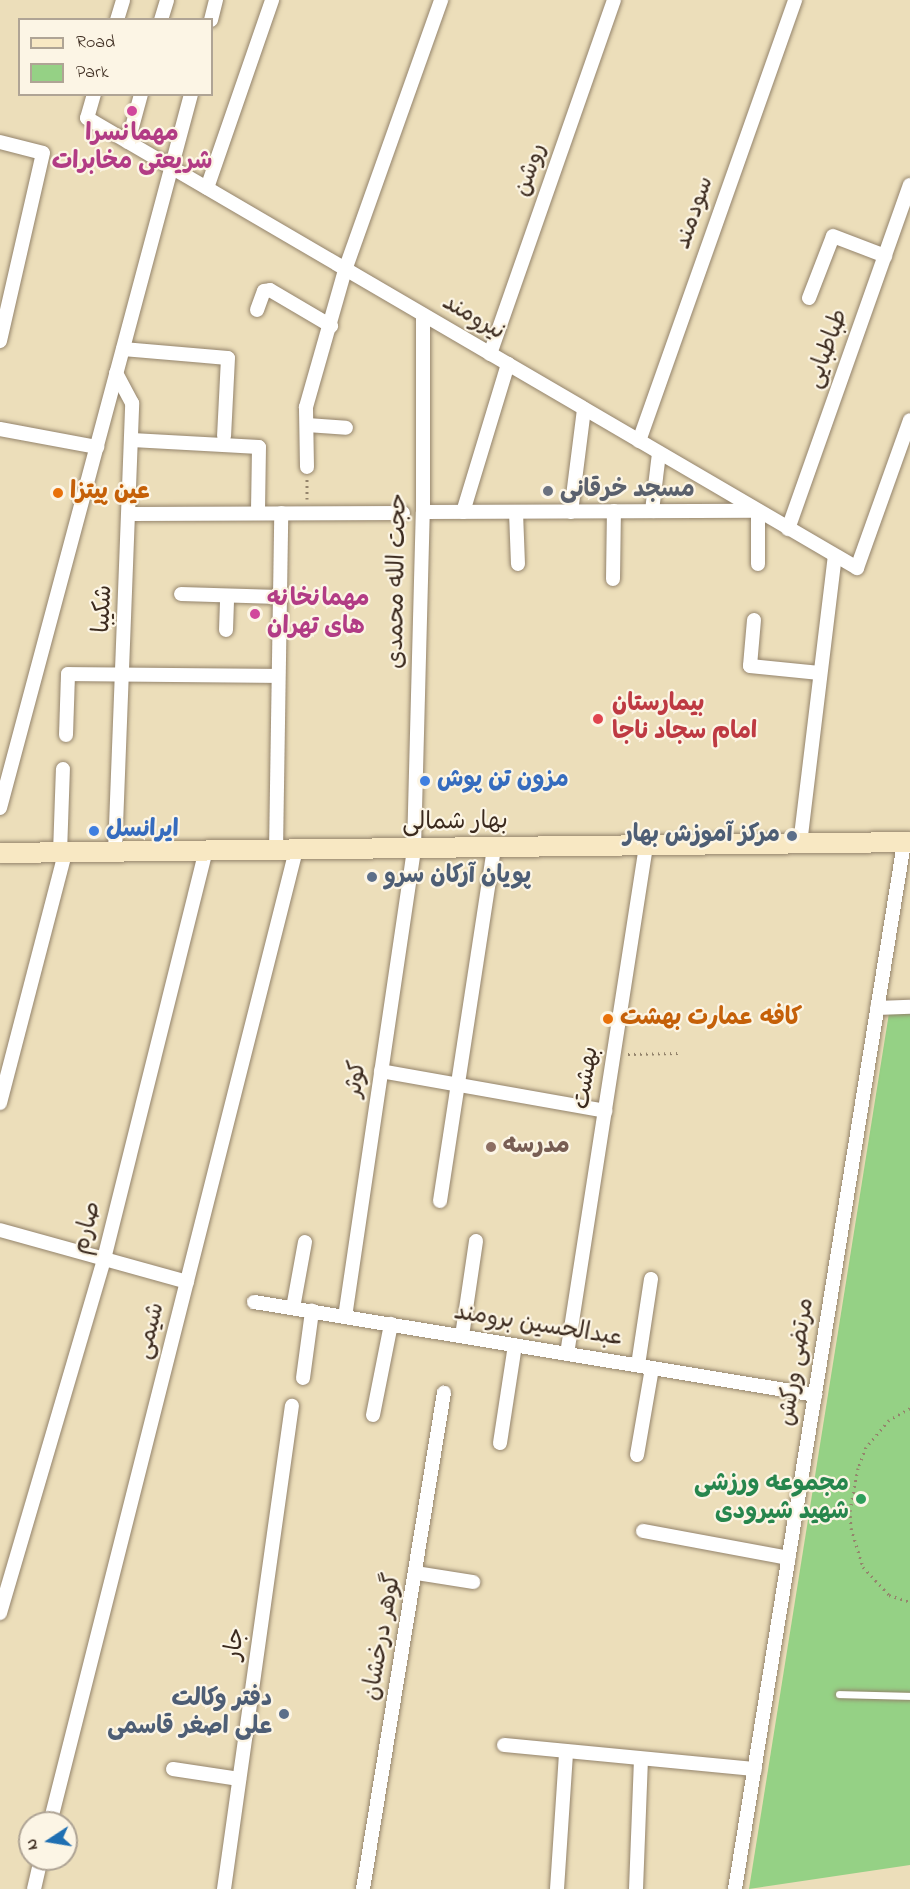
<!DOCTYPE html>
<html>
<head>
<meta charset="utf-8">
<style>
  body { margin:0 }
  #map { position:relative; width:910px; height:1889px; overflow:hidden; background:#ecdeba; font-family:"Indie Flower","Playpen Sans Arabic",sans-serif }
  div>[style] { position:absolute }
  .green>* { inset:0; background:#95d185 }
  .path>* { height:3px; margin-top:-1.5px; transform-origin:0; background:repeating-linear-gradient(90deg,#94846c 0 1.5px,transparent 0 6px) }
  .roads { filter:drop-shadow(0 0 2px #94846c) drop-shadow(0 0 2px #94846c) }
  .lane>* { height:7px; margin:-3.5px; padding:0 3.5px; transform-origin:3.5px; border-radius:3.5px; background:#fff }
  .street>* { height:14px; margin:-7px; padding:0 7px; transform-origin:7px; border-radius:7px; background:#fff }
  .secondary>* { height:20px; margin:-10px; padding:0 10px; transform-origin:10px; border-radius:10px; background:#f8e8c3 }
  .dots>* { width:16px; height:16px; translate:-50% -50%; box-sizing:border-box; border:3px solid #fcf5e5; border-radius:50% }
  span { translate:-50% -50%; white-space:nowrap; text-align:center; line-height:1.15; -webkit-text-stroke:4.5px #fcf5e5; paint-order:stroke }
  .hotel-label { font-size:24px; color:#b23c85; font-weight:700 }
  .left { translate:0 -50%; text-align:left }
  .street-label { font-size:24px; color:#3b2a1e }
  .worship-label { font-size:24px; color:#5b616d; font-weight:700 }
  .food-label { font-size:24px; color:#c56008; font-weight:700 }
  .health-label { font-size:24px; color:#be3a42; font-weight:700 }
  .shop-label { font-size:24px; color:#366cbe; font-weight:700 }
  .service-label { font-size:24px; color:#4e5e75; font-weight:700 }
  .right { translate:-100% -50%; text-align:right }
  .education-label { font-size:24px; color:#785e54; font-weight:700 }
  .leisure-label { font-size:24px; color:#27864d; font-weight:700 }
  .legend { position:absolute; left:18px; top:18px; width:195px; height:78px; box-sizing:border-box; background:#fcf5e5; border:2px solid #afa495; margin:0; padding:8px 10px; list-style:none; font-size:18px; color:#3b2a1e }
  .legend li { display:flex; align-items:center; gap:12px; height:30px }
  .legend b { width:30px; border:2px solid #afa495 }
  .north { position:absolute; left:18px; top:1811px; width:60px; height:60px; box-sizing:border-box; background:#fcf5e5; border:2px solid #afa495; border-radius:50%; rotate:258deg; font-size:16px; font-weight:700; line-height:24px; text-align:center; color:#3b2a1e }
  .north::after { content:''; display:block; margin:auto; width:21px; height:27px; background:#1f6fb2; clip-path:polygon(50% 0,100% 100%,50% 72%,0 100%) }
</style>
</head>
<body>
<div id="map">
  <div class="green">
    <i style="clip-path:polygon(889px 1013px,910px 1013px,910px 1865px,749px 1889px)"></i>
  </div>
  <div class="path">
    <i style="left:307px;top:499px;width:20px;rotate:-90deg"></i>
    <i style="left:628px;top:1054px;width:51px;rotate:-1.1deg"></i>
    <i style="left:910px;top:1408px;width:24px;rotate:150deg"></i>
    <i style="left:889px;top:1420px;width:35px;rotate:130deg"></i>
    <i style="left:866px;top:1447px;width:22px;rotate:111deg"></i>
    <i style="left:858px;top:1468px;width:43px;rotate:100.8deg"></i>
    <i style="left:850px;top:1510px;width:18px;rotate:87deg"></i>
    <i style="left:851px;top:1528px;width:41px;rotate:72.9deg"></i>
    <i style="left:863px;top:1567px;width:38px;rotate:47deg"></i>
    <i style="left:889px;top:1595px;width:22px;rotate:18deg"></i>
  </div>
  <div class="roads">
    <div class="lane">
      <i style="left:839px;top:1694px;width:71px;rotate:1.6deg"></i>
    </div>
    <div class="street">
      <i style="left:117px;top:20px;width:21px;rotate:-73deg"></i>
      <i style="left:161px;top:20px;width:21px;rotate:-73deg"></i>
      <i style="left:211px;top:20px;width:21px;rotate:-76deg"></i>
      <i style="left:94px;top:94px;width:25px;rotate:106deg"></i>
      <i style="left:87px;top:118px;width:892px;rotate:30.3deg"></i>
      <i style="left:857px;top:568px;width:157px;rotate:-70.3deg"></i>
      <i style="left:0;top:142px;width:44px;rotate:14.3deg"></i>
      <i style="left:43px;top:153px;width:193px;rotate:102.9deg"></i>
      <i style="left:128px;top:142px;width:50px;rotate:-74.8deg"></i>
      <i style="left:207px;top:188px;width:199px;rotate:-70.9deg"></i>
      <i style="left:809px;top:298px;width:66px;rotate:-68.8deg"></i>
      <i style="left:833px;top:236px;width:56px;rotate:21deg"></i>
      <i style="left:257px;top:310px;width:20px;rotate:-70deg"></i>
      <i style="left:264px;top:291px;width:6px;rotate:-9deg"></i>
      <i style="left:270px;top:290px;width:71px;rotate:30.5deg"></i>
      <i style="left:123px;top:349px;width:105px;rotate:4.9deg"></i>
      <i style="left:228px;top:358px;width:78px;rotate:92.9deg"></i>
      <i style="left:490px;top:354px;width:375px;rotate:-70.7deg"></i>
      <i style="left:307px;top:425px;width:39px;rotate:4deg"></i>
      <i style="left:0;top:429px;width:99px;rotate:10.5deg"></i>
      <i style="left:132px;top:440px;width:127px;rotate:3.2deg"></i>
      <i style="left:259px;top:447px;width:66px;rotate:90.9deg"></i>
      <i style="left:639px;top:441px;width:468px;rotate:-70.5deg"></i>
      <i style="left:307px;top:467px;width:60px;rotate:-91deg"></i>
      <i style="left:306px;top:407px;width:142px;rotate:-74.1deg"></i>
      <i style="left:345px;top:270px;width:287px;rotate:-70.4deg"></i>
      <i style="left:652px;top:511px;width:58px;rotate:-83.1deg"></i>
      <i style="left:423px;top:512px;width:335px;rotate:-0.2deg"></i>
      <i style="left:758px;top:511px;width:53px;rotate:90deg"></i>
      <i style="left:463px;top:512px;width:155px;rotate:-73.1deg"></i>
      <i style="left:516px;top:512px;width:52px;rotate:87.8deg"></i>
      <i style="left:571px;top:512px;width:104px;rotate:-82.8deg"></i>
      <i style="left:131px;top:514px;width:272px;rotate:-0.2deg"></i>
      <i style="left:788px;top:529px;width:365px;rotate:-70.5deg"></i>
      <i style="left:613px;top:579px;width:68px;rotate:-89.2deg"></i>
      <i style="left:181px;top:594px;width:98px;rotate:1.8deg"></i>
      <i style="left:754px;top:620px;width:46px;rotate:95deg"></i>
      <i style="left:750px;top:666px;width:70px;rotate:5.7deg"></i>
      <i style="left:226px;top:630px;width:34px;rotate:-88deg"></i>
      <i style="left:66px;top:735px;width:61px;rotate:-88.1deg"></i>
      <i style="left:68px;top:674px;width:210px;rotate:0.5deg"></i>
      <i style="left:0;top:808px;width:739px;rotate:-75.02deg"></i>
      <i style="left:800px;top:844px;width:290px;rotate:-83.1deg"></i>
      <i style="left:276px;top:850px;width:337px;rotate:-89.1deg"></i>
      <i style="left:115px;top:852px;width:449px;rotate:-87.8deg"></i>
      <i style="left:132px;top:403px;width:34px;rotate:-118deg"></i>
      <i style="left:60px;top:853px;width:84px;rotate:-88deg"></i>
      <i style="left:877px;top:1008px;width:33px;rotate:-2deg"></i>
      <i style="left:381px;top:1071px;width:228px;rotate:10.1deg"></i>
      <i style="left:0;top:1103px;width:258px;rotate:-75.4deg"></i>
      <i style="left:440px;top:1201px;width:357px;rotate:-81.3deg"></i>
      <i style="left:0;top:1230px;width:194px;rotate:15.5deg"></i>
      <i style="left:254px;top:1302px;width:569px;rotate:9.41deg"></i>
      <i style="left:293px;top:1308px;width:67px;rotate:-79.7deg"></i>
      <i style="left:345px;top:1317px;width:474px;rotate:-81.6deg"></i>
      <i style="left:414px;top:848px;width:336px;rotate:-88.5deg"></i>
      <i style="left:423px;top:512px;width:197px;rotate:-90deg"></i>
      <i style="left:462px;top:1336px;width:96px;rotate:-81.6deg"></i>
      <i style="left:567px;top:1354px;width:514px;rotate:-81.16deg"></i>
      <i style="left:638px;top:1365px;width:87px;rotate:-81.4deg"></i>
      <i style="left:303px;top:1378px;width:68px;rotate:-82.3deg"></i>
      <i style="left:373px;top:1415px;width:93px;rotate:-78.8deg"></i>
      <i style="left:500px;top:1443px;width:99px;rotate:-81.3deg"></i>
      <i style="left:637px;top:1455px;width:88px;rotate:-80.2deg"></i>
      <i style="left:643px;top:1531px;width:148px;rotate:10.5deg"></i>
      <i style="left:416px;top:1573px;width:58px;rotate:9deg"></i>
      <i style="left:0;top:1613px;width:369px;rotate:-73.6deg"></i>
      <i style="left:104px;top:1259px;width:421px;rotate:-76deg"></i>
      <i style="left:504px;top:1745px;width:252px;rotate:5.5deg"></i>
      <i style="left:173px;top:1769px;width:67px;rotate:8.6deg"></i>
      <i style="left:50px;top:1823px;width:1004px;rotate:-75.81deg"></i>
      <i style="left:34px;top:1889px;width:31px;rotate:-77deg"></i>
      <i style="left:224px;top:1889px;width:488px;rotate:-82deg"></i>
      <i style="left:363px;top:1889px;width:503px;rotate:-80.73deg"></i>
      <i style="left:557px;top:1889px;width:136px;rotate:-86.2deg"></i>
      <i style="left:636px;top:1889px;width:129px;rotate:-87.8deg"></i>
      <i style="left:735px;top:1889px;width:1060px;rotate:-80.82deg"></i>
    </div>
    <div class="secondary">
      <i style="left:0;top:853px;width:910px;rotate:-0.69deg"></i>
    </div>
  </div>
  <div class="dots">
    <i style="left:132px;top:111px;background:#d1479c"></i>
    <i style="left:548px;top:491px;background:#6b7280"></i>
    <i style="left:58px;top:493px;background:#e8710a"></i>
    <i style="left:255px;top:614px;background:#d1479c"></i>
    <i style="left:598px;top:719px;background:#e0444e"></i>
    <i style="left:425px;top:781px;background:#3f7fe0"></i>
    <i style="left:94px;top:831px;background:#3f7fe0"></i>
    <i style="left:792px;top:836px;background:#5c6f8a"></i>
    <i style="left:372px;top:877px;background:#5c6f8a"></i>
    <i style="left:608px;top:1019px;background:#e8710a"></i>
    <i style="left:491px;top:1147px;background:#8d6e63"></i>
    <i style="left:861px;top:1499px;background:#2e9e5b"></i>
    <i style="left:284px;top:1714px;background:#5c6f8a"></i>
  </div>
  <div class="hotel-label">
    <span style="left:132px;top:149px">مهمانسرا<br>شریعتی مخابرات</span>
    <span class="left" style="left:267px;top:614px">مهمانخانه<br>های تهران</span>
  </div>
  <div class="street-label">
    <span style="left:531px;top:170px;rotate:-71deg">روشن</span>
    <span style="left:695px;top:213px;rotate:-71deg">سودمند</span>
    <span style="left:473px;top:318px;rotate:30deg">نیرومند</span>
    <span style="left:828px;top:349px;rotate:-70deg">طباطبایی</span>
    <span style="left:398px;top:581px;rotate:-89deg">حجت الله محمدی</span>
    <span style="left:104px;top:609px;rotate:-87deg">شکیبا</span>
    <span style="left:455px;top:823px;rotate:-1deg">بهار شمالی</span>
    <span style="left:587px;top:1078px;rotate:-81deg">بهشت</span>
    <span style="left:357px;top:1079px;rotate:-82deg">کوثر</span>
    <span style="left:88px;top:1228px;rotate:-76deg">صارم</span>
    <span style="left:538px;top:1326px;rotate:9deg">عبدالحسین برومند</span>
    <span style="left:151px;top:1331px;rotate:-76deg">شیمی</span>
    <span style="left:797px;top:1362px;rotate:-81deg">مرتضی ورکش</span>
    <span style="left:383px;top:1637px;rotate:-80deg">گوهر درخشان</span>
    <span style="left:236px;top:1644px;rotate:-82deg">جار</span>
  </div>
  <div class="worship-label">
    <span class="left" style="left:560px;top:491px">مسجد خرقانی</span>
  </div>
  <div class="food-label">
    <span class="left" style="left:70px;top:493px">عین پیتزا</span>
    <span class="left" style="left:620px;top:1019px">کافه عمارت بهشت</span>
  </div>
  <div class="health-label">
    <span class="left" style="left:612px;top:719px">بیمارستان<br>امام سجاد ناجا</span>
  </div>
  <div class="shop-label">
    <span class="left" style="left:437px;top:781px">مزون تن پوش</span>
    <span class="left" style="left:106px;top:831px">ایرانسل</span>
  </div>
  <div class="service-label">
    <span class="right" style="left:780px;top:836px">مرکز آموزش بهار</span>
    <span class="left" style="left:384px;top:877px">پویان آرکان سرو</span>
    <span class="right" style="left:272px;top:1714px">دفتر وکالت<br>علی اصغر قاسمی</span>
  </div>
  <div class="education-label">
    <span class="left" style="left:503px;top:1147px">مدرسه</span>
  </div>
  <div class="leisure-label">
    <span class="right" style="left:849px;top:1499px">مجموعه ورزشی<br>شهید شیرودی</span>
  </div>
  <ul class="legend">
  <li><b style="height:8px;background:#f8e8c3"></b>Road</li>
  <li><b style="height:16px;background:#95d185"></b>Park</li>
  </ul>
  <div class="north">N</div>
</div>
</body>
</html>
